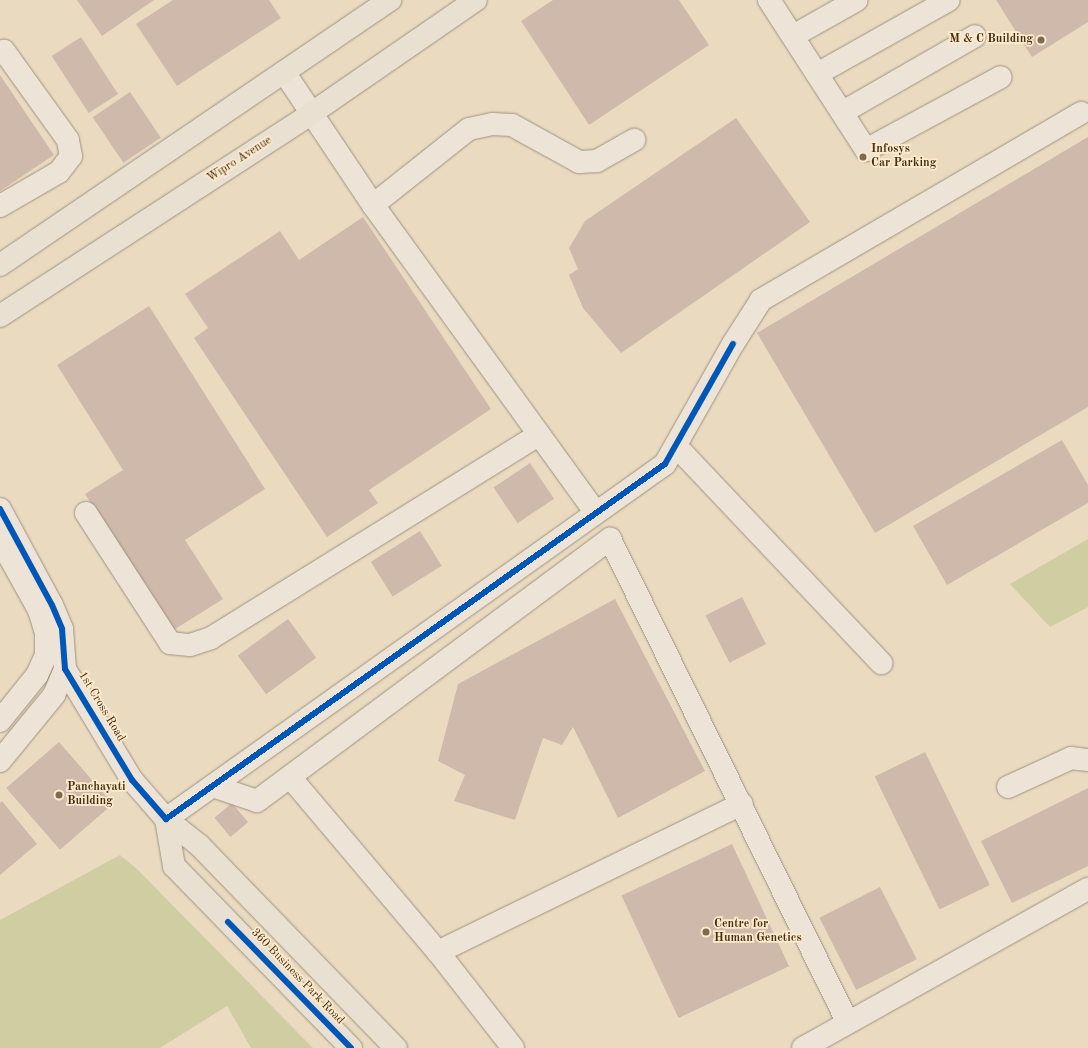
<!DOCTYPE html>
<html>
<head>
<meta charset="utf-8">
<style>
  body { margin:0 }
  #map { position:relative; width:1088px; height:1048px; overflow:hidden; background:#eadbc0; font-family:"Old Standard TT",serif }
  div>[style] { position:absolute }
  .green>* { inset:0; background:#d1cda3 }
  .building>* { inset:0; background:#cfb9ab; transform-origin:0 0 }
  .roads { filter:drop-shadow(0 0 1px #9e9381) drop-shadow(0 0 1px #9e9381) }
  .minor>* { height:22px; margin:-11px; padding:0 11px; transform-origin:11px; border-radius:11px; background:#ede4d7 }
  .major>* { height:22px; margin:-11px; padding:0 11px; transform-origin:11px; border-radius:11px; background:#e9e0d1 }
  .cycleway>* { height:6px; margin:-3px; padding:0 3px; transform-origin:3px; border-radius:3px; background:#0057b8 }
  .dots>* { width:11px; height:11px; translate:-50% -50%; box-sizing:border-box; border:2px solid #fdeacb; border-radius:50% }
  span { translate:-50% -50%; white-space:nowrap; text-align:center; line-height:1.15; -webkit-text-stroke:3.5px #fdeacb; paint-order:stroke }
  .poi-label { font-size:12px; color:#442d16; font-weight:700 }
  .right { translate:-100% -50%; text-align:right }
  .left { translate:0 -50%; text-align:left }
  .street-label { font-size:12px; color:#442d16 }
</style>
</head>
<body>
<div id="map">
  <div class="green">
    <i style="clip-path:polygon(1088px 539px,1088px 607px,1050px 627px,1010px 584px)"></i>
    <i style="clip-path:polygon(120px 855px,137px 869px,313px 1048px,251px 1048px,227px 1006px,160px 1048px,0 1048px,0 920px)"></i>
  </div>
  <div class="building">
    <i style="clip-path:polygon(77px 0,154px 0,102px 36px)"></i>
    <i style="clip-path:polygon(173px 0,269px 0,281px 18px,177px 86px,136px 24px)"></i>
    <i style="clip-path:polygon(553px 0,679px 0,709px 45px,589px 125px,521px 21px)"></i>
    <i style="clip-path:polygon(996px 0,1088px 0,1088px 22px,1032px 57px)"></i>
    <i style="left:81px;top:37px;width:68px;height:35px;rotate:57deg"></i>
    <i style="clip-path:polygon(0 75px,54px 155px,0 191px)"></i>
    <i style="left:130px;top:92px;width:55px;height:45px;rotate:56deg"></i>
    <i style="clip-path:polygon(736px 118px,810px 222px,621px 353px,583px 308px,569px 275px,578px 269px,569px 248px,585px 221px)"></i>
    <i style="clip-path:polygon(1088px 137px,1088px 407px,875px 533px,757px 333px)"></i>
    <i style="clip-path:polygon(363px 217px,491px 409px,369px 490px,378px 503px,327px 537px,194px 338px,208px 328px,185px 294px,280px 231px,299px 260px)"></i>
    <i style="clip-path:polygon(149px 306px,265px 489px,185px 540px,223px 599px,172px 631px,85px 494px,123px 470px,57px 365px)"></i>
    <i style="clip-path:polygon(1062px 440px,1088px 485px,1088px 503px,947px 585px,913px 526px)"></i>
    <i style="left:530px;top:463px;width:43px;height:44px;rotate:56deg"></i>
    <i style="left:420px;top:531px;width:41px;height:58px;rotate:58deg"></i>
    <i style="left:742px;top:597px;width:53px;height:41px;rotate:63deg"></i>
    <i style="clip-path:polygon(615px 599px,705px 771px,618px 818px,573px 727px,562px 745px,543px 738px,515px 820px,454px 801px,465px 775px,438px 761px,458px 684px)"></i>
    <i style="left:288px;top:619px;width:48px;height:62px;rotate:54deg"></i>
    <i style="left:59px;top:742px;width:82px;height:70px;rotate:49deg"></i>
    <i style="left:925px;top:752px;width:148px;height:56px;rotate:64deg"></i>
    <i style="clip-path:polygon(1088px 788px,1088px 866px,1012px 903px,981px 841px)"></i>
    <i style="clip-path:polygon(2px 801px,37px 844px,0 875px,0 803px)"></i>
    <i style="left:232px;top:803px;width:25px;height:23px;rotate:50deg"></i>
    <i style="left:732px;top:844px;width:135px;height:122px;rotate:65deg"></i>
    <i style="left:880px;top:887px;width:81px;height:68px;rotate:63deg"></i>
  </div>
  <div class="roads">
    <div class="minor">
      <i style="left:769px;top:0;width:179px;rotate:57.1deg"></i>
      <i style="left:866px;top:150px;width:153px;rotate:-28.4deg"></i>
      <i style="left:793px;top:36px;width:73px;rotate:-29.4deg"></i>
      <i style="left:284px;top:72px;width:160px;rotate:56.2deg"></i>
      <i style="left:373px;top:205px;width:380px;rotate:54.1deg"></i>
      <i style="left:817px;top:74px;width:151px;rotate:-29.3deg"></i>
      <i style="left:843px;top:112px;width:152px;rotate:-29.9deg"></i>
      <i style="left:373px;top:205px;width:122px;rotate:-38.4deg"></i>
      <i style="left:469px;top:129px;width:24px;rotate:-12deg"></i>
      <i style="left:492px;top:124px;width:20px;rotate:3deg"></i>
      <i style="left:512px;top:125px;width:77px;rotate:28.9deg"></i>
      <i style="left:579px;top:162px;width:18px;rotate:-3deg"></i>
      <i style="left:597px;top:161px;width:43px;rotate:-29.6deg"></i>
      <i style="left:0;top:206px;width:68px;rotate:-30deg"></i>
      <i style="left:59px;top:172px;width:20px;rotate:-53deg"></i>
      <i style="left:71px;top:156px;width:16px;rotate:-101deg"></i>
      <i style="left:68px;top:140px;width:110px;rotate:-125.7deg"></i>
      <i style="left:676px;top:446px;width:299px;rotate:46.6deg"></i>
      <i style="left:0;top:509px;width:109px;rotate:61.6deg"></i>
      <i style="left:52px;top:605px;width:26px;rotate:67deg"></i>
      <i style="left:62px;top:629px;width:40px;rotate:85.7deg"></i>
      <i style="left:65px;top:669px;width:130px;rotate:58.9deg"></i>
      <i style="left:132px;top:780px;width:52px;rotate:48.9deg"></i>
      <i style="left:166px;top:819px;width:612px;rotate:-35.43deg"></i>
      <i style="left:665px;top:464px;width:138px;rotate:-60.5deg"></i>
      <i style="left:733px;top:344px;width:52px;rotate:-57.5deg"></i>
      <i style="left:761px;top:300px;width:371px;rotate:-30.3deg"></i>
      <i style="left:86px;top:513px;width:155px;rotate:57.1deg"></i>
      <i style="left:170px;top:643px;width:20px;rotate:6deg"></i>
      <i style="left:190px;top:645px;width:22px;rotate:-18deg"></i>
      <i style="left:211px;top:638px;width:386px;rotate:-31.8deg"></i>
      <i style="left:0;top:540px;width:80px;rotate:60.9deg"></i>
      <i style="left:39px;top:610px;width:24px;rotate:73deg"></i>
      <i style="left:46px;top:633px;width:22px;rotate:90deg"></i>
      <i style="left:46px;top:655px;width:22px;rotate:114deg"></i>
      <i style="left:37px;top:675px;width:59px;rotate:128.8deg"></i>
      <i style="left:0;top:761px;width:85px;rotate:-50.7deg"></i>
      <i style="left:54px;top:695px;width:28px;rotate:-67deg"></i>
      <i style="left:290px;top:777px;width:229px;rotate:49.8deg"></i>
      <i style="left:438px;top:952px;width:338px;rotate:-26deg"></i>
      <i style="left:213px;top:786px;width:46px;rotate:18.8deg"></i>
      <i style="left:257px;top:801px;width:440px;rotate:-36.6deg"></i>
      <i style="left:610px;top:539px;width:539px;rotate:63.82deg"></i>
      <i style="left:1008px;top:787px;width:69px;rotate:-24.7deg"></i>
      <i style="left:1071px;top:758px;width:17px;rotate:7deg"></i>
      <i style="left:438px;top:952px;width:122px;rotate:52deg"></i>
      <i style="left:803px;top:1048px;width:326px;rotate:-29.2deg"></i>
    </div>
    <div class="major">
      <i style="left:0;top:265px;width:472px;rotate:-34.2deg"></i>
      <i style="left:0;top:316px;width:372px;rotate:-33deg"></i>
      <i style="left:312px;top:113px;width:199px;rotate:-34.6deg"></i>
      <i style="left:166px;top:819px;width:42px;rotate:38.2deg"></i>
      <i style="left:199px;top:845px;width:283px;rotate:45.9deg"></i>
      <i style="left:166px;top:819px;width:48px;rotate:80.3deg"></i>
      <i style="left:174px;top:866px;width:254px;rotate:45.8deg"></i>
    </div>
  </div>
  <div class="cycleway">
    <i style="left:0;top:509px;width:109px;rotate:61.6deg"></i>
    <i style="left:52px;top:605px;width:26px;rotate:67deg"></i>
    <i style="left:62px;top:629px;width:40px;rotate:85.7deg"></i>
    <i style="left:65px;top:669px;width:130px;rotate:58.9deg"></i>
    <i style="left:132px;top:780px;width:52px;rotate:48.9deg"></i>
    <i style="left:166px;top:819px;width:612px;rotate:-35.43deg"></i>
    <i style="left:665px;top:464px;width:138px;rotate:-60.5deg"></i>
    <i style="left:228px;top:922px;width:176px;rotate:45.7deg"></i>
  </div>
  <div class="dots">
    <i style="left:1041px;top:40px;background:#7e6a52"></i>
    <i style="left:863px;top:157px;background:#7e6a52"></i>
    <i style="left:59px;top:795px;background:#7e6a52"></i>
    <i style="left:706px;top:932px;background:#7e6a52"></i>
  </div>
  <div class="poi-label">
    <span class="right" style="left:1033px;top:40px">M &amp; C Building</span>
    <span class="left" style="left:871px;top:157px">Infosys<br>Car Parking</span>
    <span class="left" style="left:67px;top:795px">Panchayati<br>Building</span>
    <span class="left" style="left:714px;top:932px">Centre for<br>Human Genetics</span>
  </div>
  <div class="street-label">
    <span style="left:240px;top:160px;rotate:-33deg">Wipro Avenue</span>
    <span style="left:101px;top:707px;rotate:59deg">1st Cross Road</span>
    <span style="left:297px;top:977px;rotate:46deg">360 Business Park Road</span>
  </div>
</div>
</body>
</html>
